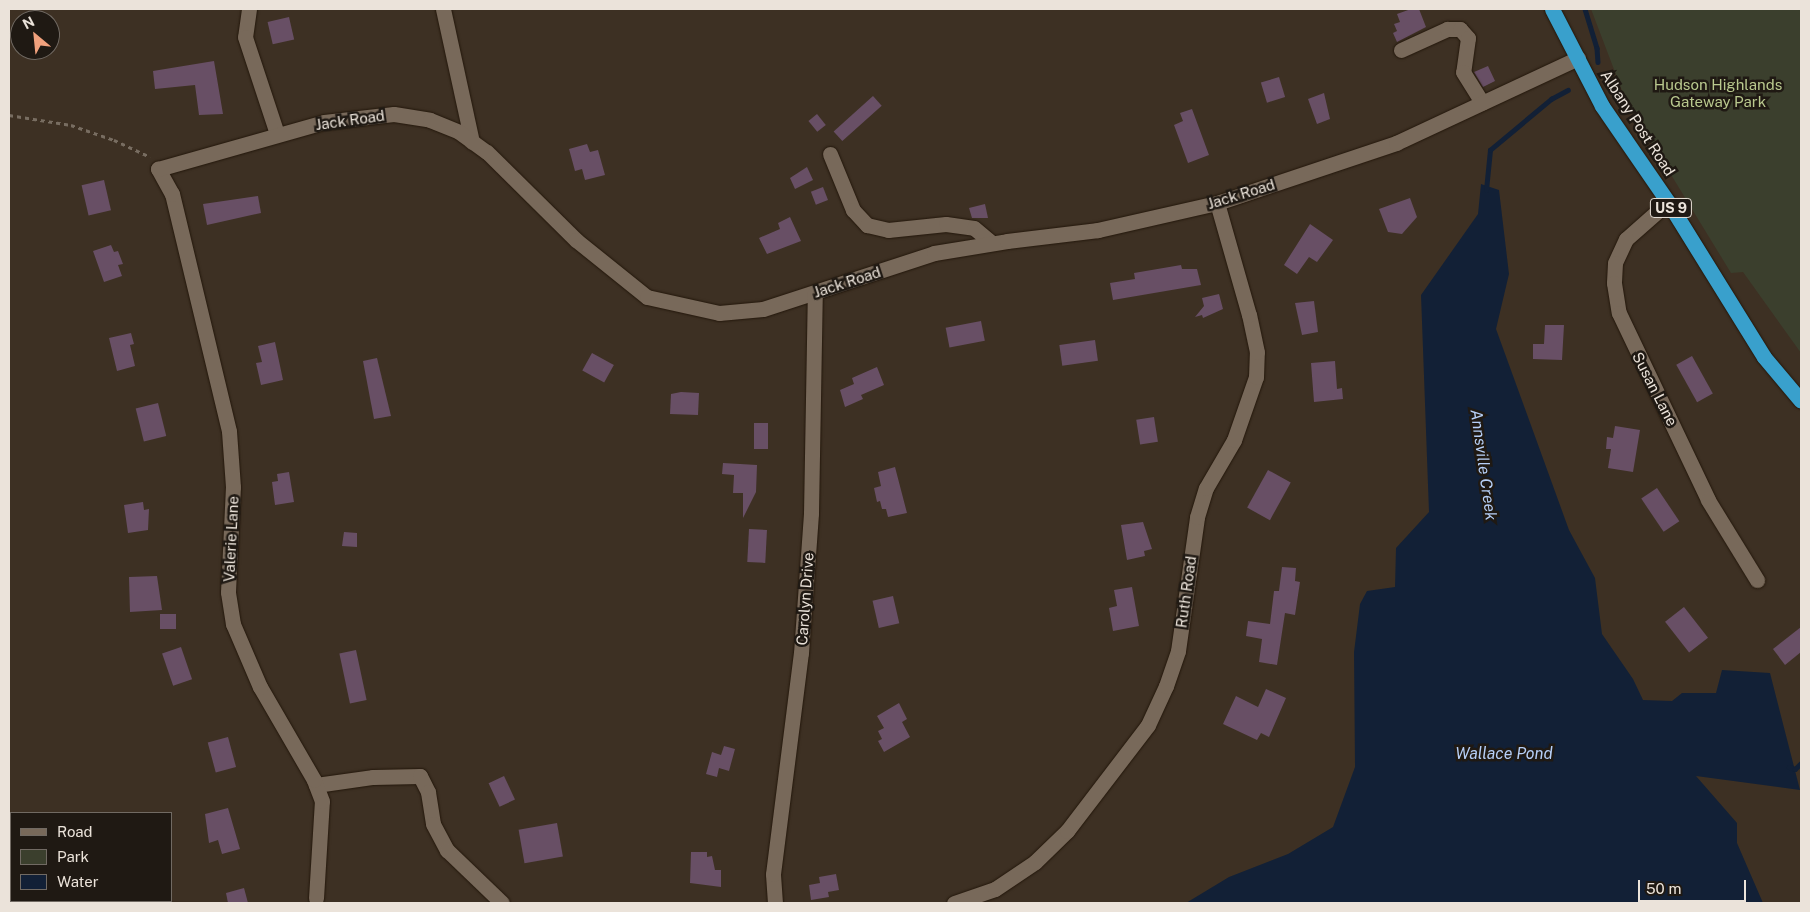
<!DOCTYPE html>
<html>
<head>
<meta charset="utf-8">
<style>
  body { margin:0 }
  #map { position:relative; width:1810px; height:912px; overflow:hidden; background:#3d3023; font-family:"Public Sans",sans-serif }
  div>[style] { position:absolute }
  .green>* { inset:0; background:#3b3f2d }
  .water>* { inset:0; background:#122036 }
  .stream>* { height:4.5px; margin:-2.25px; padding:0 2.25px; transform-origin:2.25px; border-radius:2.25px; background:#122036 }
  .building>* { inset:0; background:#684f65; transform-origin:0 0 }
  .path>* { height:2.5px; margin-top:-1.25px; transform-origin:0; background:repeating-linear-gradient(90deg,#786d61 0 4px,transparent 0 8px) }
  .roads { filter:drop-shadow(0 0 1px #23170b) drop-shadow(0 0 1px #23170b) }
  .minor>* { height:15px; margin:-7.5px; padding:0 7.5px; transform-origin:7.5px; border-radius:7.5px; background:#78695a }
  .highway>* { height:15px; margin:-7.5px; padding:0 7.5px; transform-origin:7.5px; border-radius:7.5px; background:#39a0cc }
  span { translate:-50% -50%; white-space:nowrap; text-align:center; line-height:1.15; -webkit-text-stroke:5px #1f1913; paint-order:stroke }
  .shield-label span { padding:1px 4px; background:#1f1913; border:1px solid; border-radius:4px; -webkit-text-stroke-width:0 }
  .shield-label { font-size:14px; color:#ebe3da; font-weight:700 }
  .park-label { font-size:15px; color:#b9c88e }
  .street-label { font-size:15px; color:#ebe3da }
  .water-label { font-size:16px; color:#b6cff7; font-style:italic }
  .frame { position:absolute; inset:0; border:10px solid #ebe3da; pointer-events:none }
  .legend { position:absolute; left:10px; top:812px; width:162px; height:90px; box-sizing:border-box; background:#1f1913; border:1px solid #716a63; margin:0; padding:6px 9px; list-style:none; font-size:15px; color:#ebe3da }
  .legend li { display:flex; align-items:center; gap:10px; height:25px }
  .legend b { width:25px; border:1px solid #716a63 }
  .north { position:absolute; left:10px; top:10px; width:50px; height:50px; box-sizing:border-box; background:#1f1913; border:1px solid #716a63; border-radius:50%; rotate:332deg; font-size:14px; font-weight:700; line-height:20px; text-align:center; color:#ebe3da }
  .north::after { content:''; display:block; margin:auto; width:18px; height:22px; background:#f1a17d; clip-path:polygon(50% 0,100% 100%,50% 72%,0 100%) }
  .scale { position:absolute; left:1638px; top:880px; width:108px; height:22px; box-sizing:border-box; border:2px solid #ebe3da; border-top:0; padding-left:6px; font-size:15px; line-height:18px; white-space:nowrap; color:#ebe3da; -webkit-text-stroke:4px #1f1913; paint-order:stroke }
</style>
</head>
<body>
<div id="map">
  <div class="green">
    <i style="clip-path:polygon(1591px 9px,1801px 9px,1801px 353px,1743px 272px,1731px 273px,1626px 101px)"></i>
  </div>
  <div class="water">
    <i style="clip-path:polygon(1481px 184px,1499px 190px,1509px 274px,1496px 329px,1569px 530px,1595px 578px,1602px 634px,1633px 679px,1643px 700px,1672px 701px,1682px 693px,1716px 693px,1722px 670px,1770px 673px,1800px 790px,1696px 776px,1737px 823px,1737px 843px,1763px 903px,1186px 903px,1229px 877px,1288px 854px,1333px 827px,1355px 767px,1354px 652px,1360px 604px,1367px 591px,1395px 587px,1396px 548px,1429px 512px,1421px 295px,1478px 214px)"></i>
  </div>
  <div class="stream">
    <i style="left:1585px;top:9px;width:41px;rotate:72.9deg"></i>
    <i style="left:1597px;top:48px;width:14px;rotate:86deg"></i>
    <i style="left:1486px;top:190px;width:40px;rotate:-84.3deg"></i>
    <i style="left:1490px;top:150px;width:80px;rotate:-39.9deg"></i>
    <i style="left:1551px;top:99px;width:19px;rotate:-28deg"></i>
    <i style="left:1789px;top:767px;width:6px;rotate:18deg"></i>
    <i style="left:1795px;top:769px;width:8px;rotate:-45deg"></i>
  </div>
  <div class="building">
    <i style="clip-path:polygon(1411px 9px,1419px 9px,1426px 27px,1397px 42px,1393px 33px,1397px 31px,1394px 24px,1400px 22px,1397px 14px)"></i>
    <i style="left:289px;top:17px;width:23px;height:22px;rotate:77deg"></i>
    <i style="clip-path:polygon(214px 61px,223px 114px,199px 115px,195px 85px,155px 89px,153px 71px)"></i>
    <i style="clip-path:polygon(1488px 66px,1495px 81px,1483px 87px,1474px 72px)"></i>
    <i style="left:1279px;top:77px;width:21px;height:19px;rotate:73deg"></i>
    <i style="clip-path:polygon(1324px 93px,1330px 119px,1317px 124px,1308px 99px)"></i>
    <i style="left:873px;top:96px;width:13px;height:53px;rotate:48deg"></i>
    <i style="clip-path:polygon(1192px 109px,1209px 155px,1188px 163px,1174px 125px,1183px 121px,1180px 113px)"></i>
    <i style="left:817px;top:114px;width:14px;height:11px;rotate:51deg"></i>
    <i style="clip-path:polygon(587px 144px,590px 152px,598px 150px,605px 175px,585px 180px,582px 169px,575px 171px,569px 149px)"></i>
    <i style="clip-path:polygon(807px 167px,813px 180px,795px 189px,790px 178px)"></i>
    <i style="left:104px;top:180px;width:31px;height:23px;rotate:77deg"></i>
    <i style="left:823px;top:187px;width:14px;height:13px;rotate:69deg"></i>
    <i style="clip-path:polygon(258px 196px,261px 213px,207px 225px,203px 204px)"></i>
    <i style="clip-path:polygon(1410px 198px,1417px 217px,1402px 234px,1388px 232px,1379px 209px)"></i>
    <i style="clip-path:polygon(985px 204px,988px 218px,972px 218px,969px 208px)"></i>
    <i style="clip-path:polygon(790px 217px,801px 241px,767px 254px,759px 238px,780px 229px,778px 223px)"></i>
    <i style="clip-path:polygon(1310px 224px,1333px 240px,1317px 262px,1309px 257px,1297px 274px,1284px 265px)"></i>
    <i style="clip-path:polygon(111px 245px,114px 252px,118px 251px,123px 264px,118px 265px,122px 276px,104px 282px,93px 251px)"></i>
    <i style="clip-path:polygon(1181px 265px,1182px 269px,1197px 269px,1201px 285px,1113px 300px,1110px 283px,1135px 279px,1134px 273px)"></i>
    <i style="clip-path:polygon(1219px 294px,1223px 309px,1203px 318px,1202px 315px,1195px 317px,1204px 306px,1202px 298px)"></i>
    <i style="clip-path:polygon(1314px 301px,1318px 332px,1302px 335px,1295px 303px)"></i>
    <i style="left:981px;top:321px;width:20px;height:36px;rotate:79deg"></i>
    <i style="clip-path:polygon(1545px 325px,1564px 325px,1562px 360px,1533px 359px,1533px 344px,1544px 344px)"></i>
    <i style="clip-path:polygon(131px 333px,134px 344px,130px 345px,135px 366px,117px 371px,109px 338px)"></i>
    <i style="left:1095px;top:340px;width:21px;height:36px;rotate:82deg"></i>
    <i style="clip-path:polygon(275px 342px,283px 380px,261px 385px,256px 363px,262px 362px,258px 346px)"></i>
    <i style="left:592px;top:353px;width:25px;height:20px;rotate:29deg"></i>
    <i style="left:1692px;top:356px;width:43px;height:18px;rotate:61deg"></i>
    <i style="clip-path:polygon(377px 358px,391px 416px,374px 419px,363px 361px)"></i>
    <i style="clip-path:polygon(1335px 361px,1337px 389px,1342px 388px,1343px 399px,1314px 402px,1311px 363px)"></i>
    <i style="clip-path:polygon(877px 367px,884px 385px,861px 395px,863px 399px,845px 407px,840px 390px,854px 384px,852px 378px)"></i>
    <i style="clip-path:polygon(681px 392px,699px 393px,698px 415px,670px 414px,671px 394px)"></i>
    <i style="left:158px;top:403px;width:34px;height:23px;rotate:76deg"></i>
    <i style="left:1154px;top:417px;width:25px;height:18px;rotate:81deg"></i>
    <i style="left:754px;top:423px;width:14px;height:26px"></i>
    <i style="clip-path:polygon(1615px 426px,1640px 430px,1633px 472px,1608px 468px,1611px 449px,1606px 449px,1607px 437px,1613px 438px)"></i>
    <i style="clip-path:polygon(723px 463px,757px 465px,756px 492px,743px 518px,743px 493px,733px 493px,734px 475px,722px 474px)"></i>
    <i style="clip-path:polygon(895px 467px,907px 513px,888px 517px,886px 509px,882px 509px,880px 501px,877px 502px,874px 488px,881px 486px,878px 472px)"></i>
    <i style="left:1268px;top:470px;width:26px;height:43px;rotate:29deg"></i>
    <i style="clip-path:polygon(289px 472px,294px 502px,275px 505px,272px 482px,278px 481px,277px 474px)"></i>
    <i style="left:1657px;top:488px;width:40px;height:19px;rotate:56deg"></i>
    <i style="clip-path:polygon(143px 502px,144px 510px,149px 509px,148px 530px,128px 533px,124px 505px)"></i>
    <i style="clip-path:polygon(1143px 522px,1152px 549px,1144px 551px,1145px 556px,1127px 560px,1121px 525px)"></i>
    <i style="left:749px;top:529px;width:18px;height:33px;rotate:3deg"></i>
    <i style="clip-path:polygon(344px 532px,357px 533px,357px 547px,342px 546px)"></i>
    <i style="clip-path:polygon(1282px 567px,1296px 568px,1295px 581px,1300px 582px,1295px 615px,1285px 613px,1277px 665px,1259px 662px,1262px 639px,1246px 636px,1248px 621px,1270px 624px,1274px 591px,1279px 591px)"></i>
    <i style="clip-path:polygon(157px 576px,162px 610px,130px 612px,129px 577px)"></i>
    <i style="clip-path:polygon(1132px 587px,1139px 626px,1113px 631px,1109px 608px,1117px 606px,1114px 590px)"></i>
    <i style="left:893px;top:596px;width:28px;height:21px;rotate:77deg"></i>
    <i style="left:1684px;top:607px;width:39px;height:24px;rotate:52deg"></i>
    <i style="left:160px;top:614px;width:16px;height:15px"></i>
    <i style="clip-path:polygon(1801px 627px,1801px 652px,1785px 665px,1773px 649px)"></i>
    <i style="left:181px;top:647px;width:34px;height:20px;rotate:71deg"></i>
    <i style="left:356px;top:650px;width:51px;height:17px;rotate:78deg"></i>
    <i style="clip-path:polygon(1266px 689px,1286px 698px,1269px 737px,1261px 733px,1257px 740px,1223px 724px,1236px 696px,1258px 707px)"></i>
    <i style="clip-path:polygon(899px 703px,907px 719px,902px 722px,910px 737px,884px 752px,878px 741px,882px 739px,878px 731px,884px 728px,877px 716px)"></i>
    <i style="left:228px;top:737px;width:31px;height:21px;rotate:75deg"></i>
    <i style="clip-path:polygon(724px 746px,735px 749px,729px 771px,719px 768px,717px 777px,706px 774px,712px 752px,721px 755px)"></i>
    <i style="left:504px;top:776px;width:26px;height:17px;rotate:65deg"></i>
    <i style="clip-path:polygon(228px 808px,240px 849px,222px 854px,218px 840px,209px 843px,205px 814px)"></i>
    <i style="left:557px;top:823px;width:34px;height:39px;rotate:80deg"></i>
    <i style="clip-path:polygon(691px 852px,707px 852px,707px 857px,712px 856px,715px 870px,721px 870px,721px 887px,690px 883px)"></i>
    <i style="clip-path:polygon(836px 874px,839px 890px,828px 892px,829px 897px,811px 900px,809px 885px,820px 883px,819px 877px)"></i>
    <i style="clip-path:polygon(244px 888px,248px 903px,228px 903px,226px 893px)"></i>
  </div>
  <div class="path">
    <i style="left:9px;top:115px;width:63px;rotate:9.2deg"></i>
    <i style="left:71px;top:125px;width:46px;rotate:19.2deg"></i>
    <i style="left:114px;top:140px;width:40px;rotate:25deg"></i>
  </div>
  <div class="roads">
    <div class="minor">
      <i style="left:249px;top:9px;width:28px;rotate:98deg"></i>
      <i style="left:245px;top:37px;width:102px;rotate:71.7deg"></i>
      <i style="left:443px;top:9px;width:136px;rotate:77.7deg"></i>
      <i style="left:1401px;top:50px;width:51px;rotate:-24.5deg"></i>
      <i style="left:1447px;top:29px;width:13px"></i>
      <i style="left:1460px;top:29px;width:12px;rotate:48deg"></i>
      <i style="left:1468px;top:38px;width:34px;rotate:98deg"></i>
      <i style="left:1463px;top:72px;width:36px;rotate:58deg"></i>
      <i style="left:830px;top:154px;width:61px;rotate:67.7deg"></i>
      <i style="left:853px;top:210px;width:21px;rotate:47deg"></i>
      <i style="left:867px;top:225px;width:22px;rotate:13deg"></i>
      <i style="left:888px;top:230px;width:58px;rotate:-5.9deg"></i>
      <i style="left:946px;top:224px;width:28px;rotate:8deg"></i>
      <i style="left:974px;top:228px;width:23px;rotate:40deg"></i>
      <i style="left:1668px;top:202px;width:56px;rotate:138.6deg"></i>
      <i style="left:1626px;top:239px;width:26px;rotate:115deg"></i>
      <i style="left:1615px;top:263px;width:20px;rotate:93deg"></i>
      <i style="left:1614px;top:283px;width:30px;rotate:81deg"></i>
      <i style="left:1619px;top:313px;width:207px;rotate:64.5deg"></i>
      <i style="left:1708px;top:500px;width:94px;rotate:58.5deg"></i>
      <i style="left:316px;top:785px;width:58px;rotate:-8deg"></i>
      <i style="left:373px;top:777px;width:47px;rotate:-1.2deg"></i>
      <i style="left:420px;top:776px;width:18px;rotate:63deg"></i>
      <i style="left:428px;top:792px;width:32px;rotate:81deg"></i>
      <i style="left:433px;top:824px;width:30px;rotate:62deg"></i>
      <i style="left:447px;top:850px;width:76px;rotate:43.9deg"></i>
      <i style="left:316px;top:898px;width:97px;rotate:-86.5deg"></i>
      <i style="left:322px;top:801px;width:22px;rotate:-111deg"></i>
      <i style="left:314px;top:780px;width:108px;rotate:-120.1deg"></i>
      <i style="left:260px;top:687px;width:69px;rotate:-113.2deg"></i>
      <i style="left:233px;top:624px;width:32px;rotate:-99deg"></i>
      <i style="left:228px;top:592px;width:105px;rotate:-87.3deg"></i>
      <i style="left:233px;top:487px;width:56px;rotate:-94.1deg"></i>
      <i style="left:229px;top:431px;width:244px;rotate:-103.5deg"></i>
      <i style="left:172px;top:194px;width:29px;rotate:-119deg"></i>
      <i style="left:158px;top:169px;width:173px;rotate:-15.8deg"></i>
      <i style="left:324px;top:122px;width:70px;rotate:-6.5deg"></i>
      <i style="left:394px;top:114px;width:36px;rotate:9deg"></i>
      <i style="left:430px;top:120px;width:31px;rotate:22deg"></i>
      <i style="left:459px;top:132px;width:34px;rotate:36deg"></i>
      <i style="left:487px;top:152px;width:125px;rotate:44.7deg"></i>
      <i style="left:576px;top:240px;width:91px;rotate:38.8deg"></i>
      <i style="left:647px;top:297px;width:74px;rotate:12.5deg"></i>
      <i style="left:719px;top:313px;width:44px;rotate:-5.2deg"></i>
      <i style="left:763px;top:309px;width:180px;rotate:-18.1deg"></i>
      <i style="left:934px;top:253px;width:74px;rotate:-9.3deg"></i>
      <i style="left:1007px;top:241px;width:92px;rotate:-6.9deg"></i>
      <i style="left:1098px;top:230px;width:122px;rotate:-12.8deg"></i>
      <i style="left:1217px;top:203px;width:189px;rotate:-18.5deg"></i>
      <i style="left:1396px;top:143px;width:201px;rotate:-25deg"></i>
      <i style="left:775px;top:903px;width:29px;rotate:-94deg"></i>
      <i style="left:773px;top:874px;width:223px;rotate:-82.8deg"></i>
      <i style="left:801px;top:653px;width:140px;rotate:-85.9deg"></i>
      <i style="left:811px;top:513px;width:220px;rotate:-89deg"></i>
      <i style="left:954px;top:903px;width:43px;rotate:-18.9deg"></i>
      <i style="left:995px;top:889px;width:48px;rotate:-34deg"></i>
      <i style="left:1035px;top:862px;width:45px;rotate:-44.1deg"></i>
      <i style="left:1067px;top:831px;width:133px;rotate:-52.6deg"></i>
      <i style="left:1148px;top:725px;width:43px;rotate:-65.2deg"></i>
      <i style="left:1166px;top:686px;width:37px;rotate:-71deg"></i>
      <i style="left:1178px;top:651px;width:135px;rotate:-81.9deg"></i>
      <i style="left:1197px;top:517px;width:30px;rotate:-73deg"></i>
      <i style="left:1206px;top:488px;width:56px;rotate:-59.7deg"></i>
      <i style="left:1234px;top:440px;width:67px;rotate:-70.8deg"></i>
      <i style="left:1256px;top:377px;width:25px;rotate:-88deg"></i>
      <i style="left:1257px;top:352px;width:38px;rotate:-102deg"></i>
      <i style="left:1249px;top:315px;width:116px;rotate:-105.9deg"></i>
    </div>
    <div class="highway">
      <i style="left:1552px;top:9px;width:109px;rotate:62.7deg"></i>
      <i style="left:1602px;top:106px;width:116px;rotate:55.5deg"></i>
      <i style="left:1668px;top:202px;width:182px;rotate:58.2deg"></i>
      <i style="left:1764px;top:357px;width:57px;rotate:49.9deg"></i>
    </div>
  </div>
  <div class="shield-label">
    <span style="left:1671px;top:208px">US 9</span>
  </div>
  <div class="park-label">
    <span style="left:1718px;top:93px">Hudson Highlands<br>Gateway Park</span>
  </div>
  <div class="street-label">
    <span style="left:350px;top:120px;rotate:-8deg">Jack Road</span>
    <span style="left:1638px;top:123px;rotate:57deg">Albany Post Road</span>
    <span style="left:1241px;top:194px;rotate:-17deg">Jack Road</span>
    <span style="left:847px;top:282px;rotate:-18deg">Jack Road</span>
    <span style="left:1655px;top:389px;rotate:63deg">Susan Lane</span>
    <span style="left:231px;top:539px;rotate:-87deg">Valerie Lane</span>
    <span style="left:1186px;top:592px;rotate:-82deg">Ruth Road</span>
    <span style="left:805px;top:599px;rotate:-86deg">Carolyn Drive</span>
  </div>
  <div class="water-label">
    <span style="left:1483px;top:465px;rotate:82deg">Annsville Creek</span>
    <span style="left:1504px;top:754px">Wallace Pond</span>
  </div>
  <div class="frame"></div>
  <ul class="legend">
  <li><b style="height:6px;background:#78695a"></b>Road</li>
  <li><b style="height:14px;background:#3b3f2d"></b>Park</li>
  <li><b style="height:14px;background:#122036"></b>Water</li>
  </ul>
  <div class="north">N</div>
  <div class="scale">50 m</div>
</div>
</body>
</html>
